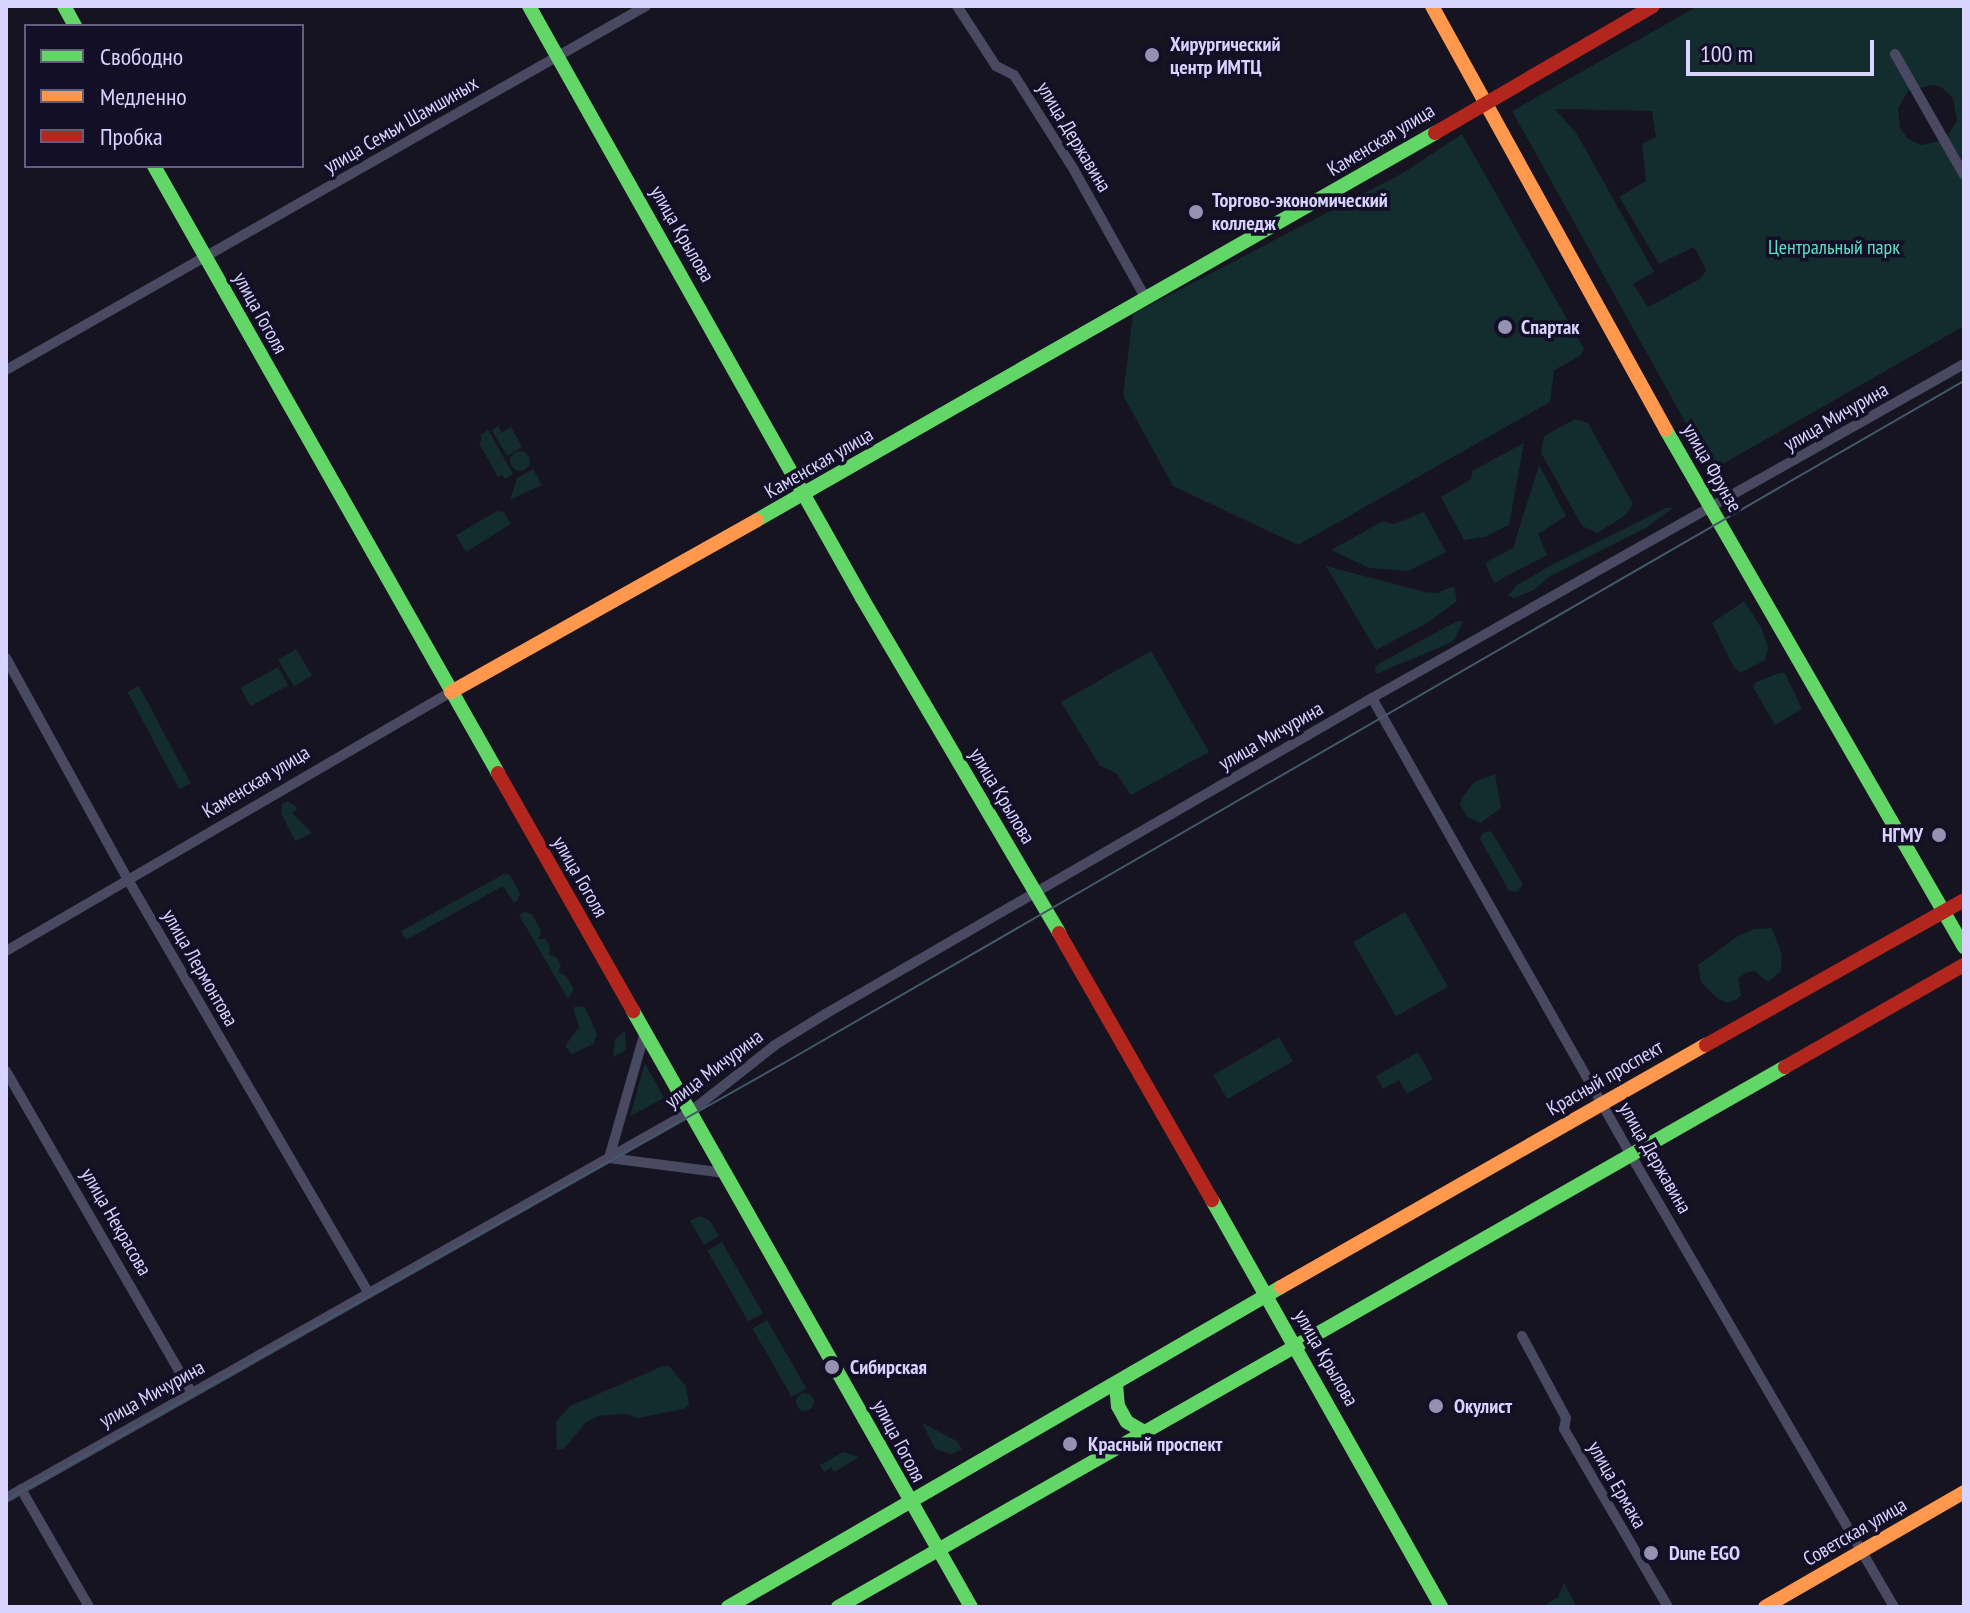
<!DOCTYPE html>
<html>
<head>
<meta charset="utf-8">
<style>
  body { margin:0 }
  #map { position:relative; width:1970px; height:1613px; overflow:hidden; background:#161421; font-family:"PT Sans Narrow",sans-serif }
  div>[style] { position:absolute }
  .green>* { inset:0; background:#132c2d; transform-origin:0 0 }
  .round { border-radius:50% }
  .street>* { height:10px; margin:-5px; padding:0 5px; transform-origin:5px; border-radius:5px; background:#4a4962 }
  .fast>* { height:14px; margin:-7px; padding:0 7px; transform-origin:7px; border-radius:7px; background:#63d668 }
  .slow>* { height:14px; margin:-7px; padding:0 7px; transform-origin:7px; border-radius:7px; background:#ff974d }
  .jam>* { height:14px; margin:-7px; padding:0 7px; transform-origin:7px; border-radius:7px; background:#b3261e }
  .tram>* { height:2px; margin:-1px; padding:0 1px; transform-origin:1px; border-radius:1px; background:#43596b }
  .dots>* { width:22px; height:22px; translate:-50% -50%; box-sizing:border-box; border:4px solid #130f26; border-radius:50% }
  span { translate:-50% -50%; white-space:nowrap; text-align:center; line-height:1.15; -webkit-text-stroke:7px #130f26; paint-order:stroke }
  .poi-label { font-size:20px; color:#d9d4ff; font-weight:700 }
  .left { translate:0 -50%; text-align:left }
  .right { translate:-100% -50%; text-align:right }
  .street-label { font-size:20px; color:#d9d4ff }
  .park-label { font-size:20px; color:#5fe0c0 }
  .frame { position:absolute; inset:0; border:8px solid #d9d4ff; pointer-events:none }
  .legend { position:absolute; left:24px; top:24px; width:280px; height:144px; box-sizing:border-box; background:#130f26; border:2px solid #625e7d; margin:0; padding:10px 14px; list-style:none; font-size:24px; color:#d9d4ff }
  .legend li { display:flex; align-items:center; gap:16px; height:40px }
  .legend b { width:40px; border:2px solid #625e7d }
  .scale { position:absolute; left:1686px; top:40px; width:188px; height:36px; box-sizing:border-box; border:4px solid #d9d4ff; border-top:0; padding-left:10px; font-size:24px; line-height:28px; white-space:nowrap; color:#d9d4ff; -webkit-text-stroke:6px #130f26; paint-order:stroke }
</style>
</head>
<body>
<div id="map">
  <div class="green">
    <i style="clip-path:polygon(evenodd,1698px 6px,1964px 6px,1964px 326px,1712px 470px,1512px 111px,1698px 6px,1932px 85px,1941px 87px,1953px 98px,1957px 121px,1944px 140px,1922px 145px,1908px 139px,1900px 128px,1898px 108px,1908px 91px,1932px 85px,1698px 6px,1555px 109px,1652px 111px,1656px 137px,1642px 144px,1646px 181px,1619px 197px,1659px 264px,1694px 247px,1706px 270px,1700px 279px,1648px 307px,1633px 284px,1654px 272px,1577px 134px,1555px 109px)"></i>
    <i style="clip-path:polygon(1462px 134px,1584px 349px,1580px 356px,1554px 370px,1550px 402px,1298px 545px,1173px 486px,1123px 395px,1133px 314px,1403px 173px)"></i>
    <i style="clip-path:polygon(1575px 419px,1588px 423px,1633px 504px,1626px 515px,1597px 533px,1582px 526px,1541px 453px,1544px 436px)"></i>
    <i style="clip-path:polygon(498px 426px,502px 433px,511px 427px,522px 447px,507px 456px,492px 430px)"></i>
    <i style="clip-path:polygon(488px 430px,513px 474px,505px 479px,502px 475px,498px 477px,479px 443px,482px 440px,480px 435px)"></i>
    <i style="clip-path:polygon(1524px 443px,1509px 525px,1485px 537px,1464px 540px,1441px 497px,1471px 479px,1472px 471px)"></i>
    <i class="round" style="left:510px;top:451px;width:20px;height:20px"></i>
    <i style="clip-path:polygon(1539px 465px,1566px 516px,1538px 534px,1547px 555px,1494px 583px,1485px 563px,1513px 548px)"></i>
    <i style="clip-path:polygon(533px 469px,542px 485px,510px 500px,517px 478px)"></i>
    <i style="clip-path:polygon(1666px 508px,1673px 508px,1647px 527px,1549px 577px,1534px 590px,1514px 598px,1508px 595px,1517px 585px,1557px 562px)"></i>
    <i style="clip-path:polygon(497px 511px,504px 512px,511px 524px,466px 552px,456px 535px)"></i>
    <i style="clip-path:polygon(1424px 512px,1446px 552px,1408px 571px,1369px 568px,1331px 550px,1383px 521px,1394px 524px)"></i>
    <i style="clip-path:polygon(1326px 566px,1425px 592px,1437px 593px,1454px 586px,1457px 601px,1427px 623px,1376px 650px)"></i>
    <i style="clip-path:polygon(1744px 601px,1762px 629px,1768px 648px,1765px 660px,1740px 673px,1733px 666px,1712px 623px)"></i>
    <i style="clip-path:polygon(1457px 621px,1463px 622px,1455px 639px,1448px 644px,1376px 674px,1375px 668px,1380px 663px)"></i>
    <i style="left:296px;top:649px;width:31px;height:21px;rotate:59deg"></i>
    <i style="clip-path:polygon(1151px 651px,1209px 752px,1131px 795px,1116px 773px,1100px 766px,1061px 702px)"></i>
    <i style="left:278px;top:667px;width:21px;height:43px;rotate:61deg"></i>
    <i style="clip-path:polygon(1779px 673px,1785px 673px,1802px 709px,1775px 725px,1753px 687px,1756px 682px)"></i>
    <i style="left:139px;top:686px;width:110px;height:13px;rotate:62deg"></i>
    <i style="clip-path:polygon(1495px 774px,1501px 808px,1481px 823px,1467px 817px,1460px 804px,1462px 798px,1474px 782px)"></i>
    <i style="clip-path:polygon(287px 801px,298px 808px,292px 813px,312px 833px,295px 841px,281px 813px,282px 804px)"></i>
    <i style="clip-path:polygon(1491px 831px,1523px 884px,1518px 892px,1509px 891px,1480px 839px,1483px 833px)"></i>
    <i style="clip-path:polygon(504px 874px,510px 875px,520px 894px,517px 901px,514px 903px,503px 886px,406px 940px,401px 931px)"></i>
    <i style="clip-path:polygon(524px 912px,532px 914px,541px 930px,539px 939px,546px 939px,550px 948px,549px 955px,556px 957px,561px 966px,558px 972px,566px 976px,574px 989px,568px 999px,519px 915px)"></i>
    <i style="left:1405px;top:912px;width:86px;height:60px;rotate:60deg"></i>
    <i style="clip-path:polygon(1772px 928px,1782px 955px,1781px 971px,1768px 982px,1754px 971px,1748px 972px,1738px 978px,1741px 995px,1737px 999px,1727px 1003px,1717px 998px,1701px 982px,1698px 965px,1738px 936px,1754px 929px)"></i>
    <i style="clip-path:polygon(577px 1006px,585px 1007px,597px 1035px,593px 1044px,572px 1054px,565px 1046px,579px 1027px,573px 1008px)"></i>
    <i style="clip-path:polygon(625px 1031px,626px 1050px,613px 1057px,615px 1039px)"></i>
    <i style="left:1279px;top:1037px;width:28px;height:76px;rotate:60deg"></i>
    <i style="clip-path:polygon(1418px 1052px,1433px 1079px,1407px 1094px,1399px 1080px,1383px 1089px,1376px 1076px)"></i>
    <i style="clip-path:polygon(645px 1063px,664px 1098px,630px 1116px)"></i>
    <i style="clip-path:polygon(700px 1216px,710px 1221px,719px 1236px,704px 1245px,690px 1221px)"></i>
    <i style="left:722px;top:1242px;width:82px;height:17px;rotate:60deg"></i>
    <i style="left:767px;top:1320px;width:79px;height:17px;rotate:60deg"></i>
    <i style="clip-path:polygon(663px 1366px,669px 1366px,686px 1386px,689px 1405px,684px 1409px,638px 1418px,625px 1414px,598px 1416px,586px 1422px,564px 1449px,557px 1450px,556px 1422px,570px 1406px)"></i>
    <i class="round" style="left:796px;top:1393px;width:18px;height:18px"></i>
    <i style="clip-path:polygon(922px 1423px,957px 1441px,962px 1449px,951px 1454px,935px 1449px)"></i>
    <i style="clip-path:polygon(843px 1452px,859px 1457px,834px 1472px,831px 1467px,824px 1472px,820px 1465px)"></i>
    <i style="clip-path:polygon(1564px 1583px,1577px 1607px,1542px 1607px,1558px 1597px)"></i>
  </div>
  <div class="street">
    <i style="left:957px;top:6px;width:72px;rotate:57deg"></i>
    <i style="left:996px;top:66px;width:20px;rotate:27deg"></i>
    <i style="left:1014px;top:75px;width:112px;rotate:57.7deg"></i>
    <i style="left:1074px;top:170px;width:148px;rotate:60.8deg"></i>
    <i style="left:1895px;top:54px;width:139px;rotate:60.3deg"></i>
    <i style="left:6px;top:370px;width:736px;rotate:-29.63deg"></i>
    <i style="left:6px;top:658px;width:251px;rotate:61.2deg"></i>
    <i style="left:127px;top:878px;width:480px;rotate:59.8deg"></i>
    <i style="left:1372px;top:698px;width:536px;rotate:60.47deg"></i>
    <i style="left:1636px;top:1164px;width:513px;rotate:59.78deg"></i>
    <i style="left:6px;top:951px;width:515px;rotate:-30.2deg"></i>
    <i style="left:645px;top:1032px;width:131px;rotate:105.9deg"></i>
    <i style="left:609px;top:1158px;width:117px;rotate:7.4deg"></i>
    <i style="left:6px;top:1071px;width:372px;rotate:60deg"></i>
    <i style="left:1522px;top:1336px;width:93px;rotate:61.8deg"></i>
    <i style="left:1566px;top:1418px;width:11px;rotate:100deg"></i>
    <i style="left:1564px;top:1429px;width:206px;rotate:59.7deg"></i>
    <i style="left:21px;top:1489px;width:136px;rotate:60deg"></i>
    <i style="left:6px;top:1498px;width:785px;rotate:-29.44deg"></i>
    <i style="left:690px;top:1112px;width:108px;rotate:-38.2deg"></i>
    <i style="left:775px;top:1045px;width:61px;rotate:-31.6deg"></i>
    <i style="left:827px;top:1013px;width:629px;rotate:-30.03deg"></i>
    <i style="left:1372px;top:698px;width:680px;rotate:-29.43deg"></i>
  </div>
  <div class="fast">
    <i style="left:64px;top:6px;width:23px;rotate:61deg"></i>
    <i style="left:529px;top:6px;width:679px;rotate:60.64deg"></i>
    <i style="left:862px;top:598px;width:389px;rotate:59.5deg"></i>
    <i style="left:154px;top:166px;width:698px;rotate:60.46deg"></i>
    <i style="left:1666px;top:430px;width:597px;rotate:60.04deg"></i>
    <i style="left:757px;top:520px;width:781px;rotate:-29.72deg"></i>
    <i style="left:633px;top:1011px;width:685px;rotate:60.44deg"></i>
    <i style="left:1212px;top:1200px;width:467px;rotate:60.6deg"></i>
    <i style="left:1116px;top:1384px;width:22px;rotate:85deg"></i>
    <i style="left:1118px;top:1406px;width:18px;rotate:61deg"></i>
    <i style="left:1127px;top:1422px;width:20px;rotate:30deg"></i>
    <i style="left:728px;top:1607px;width:639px;rotate:-30.06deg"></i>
    <i style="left:838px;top:1607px;width:1090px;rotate:-29.69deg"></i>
  </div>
  <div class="slow">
    <i style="left:1432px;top:6px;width:484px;rotate:61.1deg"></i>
    <i style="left:451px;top:692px;width:351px;rotate:-29.3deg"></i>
    <i style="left:1281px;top:1287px;width:489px;rotate:-29.7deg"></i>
    <i style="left:1765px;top:1607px;width:230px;rotate:-30deg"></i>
  </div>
  <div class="jam">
    <i style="left:1435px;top:133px;width:252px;rotate:-30.2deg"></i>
    <i style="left:498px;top:773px;width:274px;rotate:60.4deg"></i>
    <i style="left:1059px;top:933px;width:308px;rotate:60.2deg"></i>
    <i style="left:1706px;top:1045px;width:296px;rotate:-29.3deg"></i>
    <i style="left:1785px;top:1067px;width:206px;rotate:-29.7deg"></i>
  </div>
  <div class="tram">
    <i style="left:6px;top:1500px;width:892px;rotate:-29.32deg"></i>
    <i style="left:784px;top:1063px;width:1363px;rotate:-30.03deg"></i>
  </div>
  <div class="dots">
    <i style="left:1152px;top:55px;background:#9591b1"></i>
    <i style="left:1196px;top:212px;background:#9591b1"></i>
    <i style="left:1505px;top:327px;background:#9591b1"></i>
    <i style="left:1939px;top:835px;background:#9591b1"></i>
    <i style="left:832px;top:1367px;background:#9591b1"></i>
    <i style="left:1436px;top:1406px;background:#9591b1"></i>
    <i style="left:1070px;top:1444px;background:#9591b1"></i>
    <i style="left:1651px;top:1553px;background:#9591b1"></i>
  </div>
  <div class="poi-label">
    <span class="left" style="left:1170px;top:56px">Хирургический<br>центр ИМТЦ</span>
    <span class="left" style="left:1212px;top:212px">Торгово-экономический<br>колледж</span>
    <span class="left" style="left:1521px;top:327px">Спартак</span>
    <span class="right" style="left:1923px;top:835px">НГМУ</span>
    <span class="left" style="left:850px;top:1367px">Сибирская</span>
    <span class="left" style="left:1454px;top:1406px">Окулист</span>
    <span class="left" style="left:1088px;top:1444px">Красный проспект</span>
    <span class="left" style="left:1669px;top:1553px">Dune EGO</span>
  </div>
  <div class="street-label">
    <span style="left:401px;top:125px;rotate:-30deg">улица Семьи Шамшиных</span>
    <span style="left:1074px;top:137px;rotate:59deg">улица Державина</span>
    <span style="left:1381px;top:140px;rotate:-31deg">Каменская улица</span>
    <span style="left:682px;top:234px;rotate:60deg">улица Крылова</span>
    <span style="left:260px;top:313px;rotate:61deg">улица Гоголя</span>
    <span style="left:1836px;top:417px;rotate:-30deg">улица Мичурина</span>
    <span style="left:819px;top:463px;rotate:-30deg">Каменская улица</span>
    <span style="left:1712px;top:468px;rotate:60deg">улица Фрунзе</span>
    <span style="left:1271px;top:736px;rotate:-30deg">улица Мичурина</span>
    <span style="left:256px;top:782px;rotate:-31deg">Каменская улица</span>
    <span style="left:1002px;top:796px;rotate:59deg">улица Крылова</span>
    <span style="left:580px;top:877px;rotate:60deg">улица Гоголя</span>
    <span style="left:200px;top:968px;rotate:60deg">улица Лермонтова</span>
    <span style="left:714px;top:1069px;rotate:-37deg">улица Мичурина</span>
    <span style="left:1605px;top:1078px;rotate:-30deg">Красный проспект</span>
    <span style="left:1655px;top:1158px;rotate:60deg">улица Державина</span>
    <span style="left:116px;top:1222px;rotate:60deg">улица Некрасова</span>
    <span style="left:1326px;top:1358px;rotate:60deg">улица Крылова</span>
    <span style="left:152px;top:1394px;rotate:-29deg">улица Мичурина</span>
    <span style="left:899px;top:1441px;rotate:62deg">улица Гоголя</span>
    <span style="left:1617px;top:1485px;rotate:60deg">улица Ермака</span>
    <span style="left:1855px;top:1532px;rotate:-30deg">Советская улица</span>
  </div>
  <div class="park-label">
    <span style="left:1834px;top:247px">Центральный парк</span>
  </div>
  <div class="frame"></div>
  <ul class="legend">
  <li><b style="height:10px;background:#63d668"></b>Свободно</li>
  <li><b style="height:10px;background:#ff974d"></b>Медленно</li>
  <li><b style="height:10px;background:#b3261e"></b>Пробка</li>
  </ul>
  <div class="scale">100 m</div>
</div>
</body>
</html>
